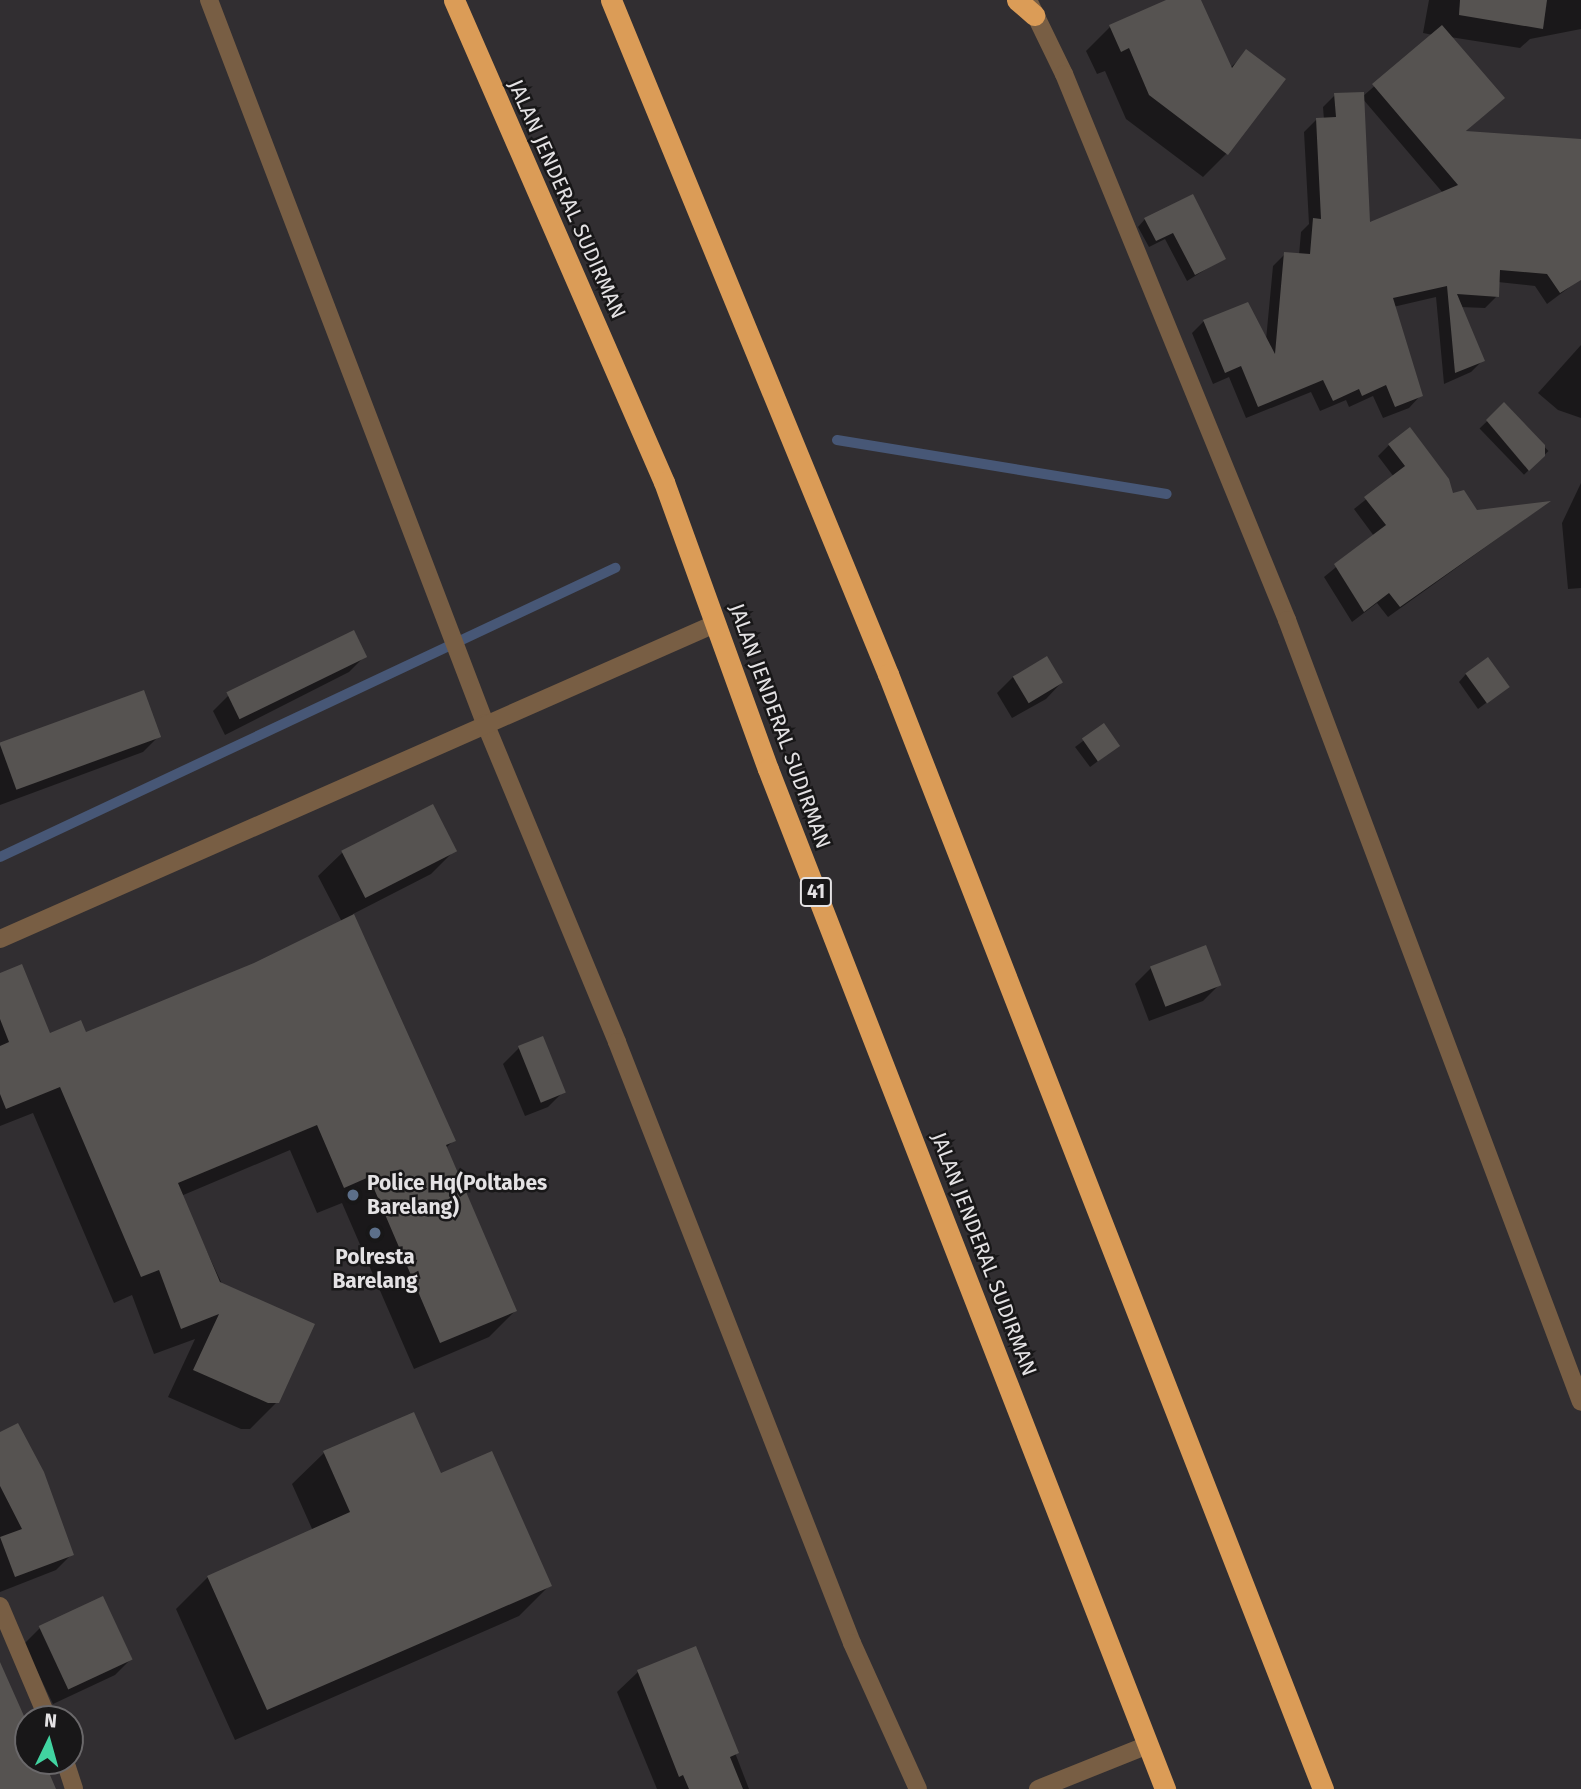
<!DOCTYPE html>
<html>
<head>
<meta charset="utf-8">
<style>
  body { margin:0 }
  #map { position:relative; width:1581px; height:1789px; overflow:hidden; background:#312e31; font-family:"Fira Sans",sans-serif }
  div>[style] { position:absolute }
  .shadow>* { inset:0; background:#0007; transform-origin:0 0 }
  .stream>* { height:10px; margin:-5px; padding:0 5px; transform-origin:5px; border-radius:5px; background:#475776 }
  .building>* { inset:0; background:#565351; transform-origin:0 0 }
  .minor>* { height:18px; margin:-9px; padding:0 9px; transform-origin:9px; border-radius:9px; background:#785e44 }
  .highway>* { height:21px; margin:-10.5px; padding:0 10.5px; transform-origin:10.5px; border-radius:10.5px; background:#db9c57 }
  .dots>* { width:19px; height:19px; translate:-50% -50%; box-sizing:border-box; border:4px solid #181718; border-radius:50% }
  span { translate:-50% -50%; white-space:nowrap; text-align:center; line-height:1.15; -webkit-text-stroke:5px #181718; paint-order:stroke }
  .shield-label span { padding:2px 5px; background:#181718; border:2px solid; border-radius:5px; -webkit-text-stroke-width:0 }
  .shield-label { font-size:19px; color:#e4e2e4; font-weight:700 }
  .street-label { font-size:21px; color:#e4e2e4 }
  .poi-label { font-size:21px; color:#e4e2e4; font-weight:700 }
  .left { translate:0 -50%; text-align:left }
  .north { position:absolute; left:14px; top:1705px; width:70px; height:70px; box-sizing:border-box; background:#181718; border:2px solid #6a686a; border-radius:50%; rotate:5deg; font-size:19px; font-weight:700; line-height:28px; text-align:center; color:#e4e2e4 }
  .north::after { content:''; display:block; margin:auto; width:24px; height:32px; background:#41d4a1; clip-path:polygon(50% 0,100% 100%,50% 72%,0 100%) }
</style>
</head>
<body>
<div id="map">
  <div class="shadow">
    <i style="clip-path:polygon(1170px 0,1199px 0,1230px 68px,1247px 52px,1227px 153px,1203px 177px,1126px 119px,1105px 71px,1097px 74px,1086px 51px,1110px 27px)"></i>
    <i style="clip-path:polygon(evenodd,1429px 0,1581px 0,1581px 29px,1530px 39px,1520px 48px,1450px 37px,1502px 98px,1464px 133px,1581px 143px,1579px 280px,1547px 304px,1535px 286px,1498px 282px,1497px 296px,1485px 308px,1460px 307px,1483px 360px,1471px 372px,1444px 384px,1436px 297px,1393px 307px,1421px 395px,1409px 408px,1383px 418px,1373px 396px,1349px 407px,1346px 400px,1320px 411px,1311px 392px,1246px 418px,1229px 377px,1213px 384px,1192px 333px,1204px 321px,1266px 340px,1273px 266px,1285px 254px,1299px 255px,1301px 232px,1309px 224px,1304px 132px,1316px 120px,1324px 120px,1323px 107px,1335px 95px,1362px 97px,1433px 35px,1423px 33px,1429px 0,1362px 98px,1443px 193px,1369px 224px,1362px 98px)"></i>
    <i style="clip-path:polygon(1145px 219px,1224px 258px,1187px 281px,1165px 239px,1149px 247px,1138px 227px)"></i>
    <i style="clip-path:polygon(1581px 345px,1581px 418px,1558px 410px,1538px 393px)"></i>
    <i style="left:1504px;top:405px;width:64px;height:34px;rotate:46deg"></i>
    <i style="clip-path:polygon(1389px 445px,1477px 512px,1547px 503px,1388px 617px,1377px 603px,1352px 622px,1324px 577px,1374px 536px,1354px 509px,1394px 477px,1378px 456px)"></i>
    <i style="clip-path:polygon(1581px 483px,1581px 588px,1568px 589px,1562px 523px)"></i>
    <i style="clip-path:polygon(365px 656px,349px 672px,225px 735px,213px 711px,228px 696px)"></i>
    <i style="clip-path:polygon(1047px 658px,1061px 683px,1046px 699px,1012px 718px,997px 693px,1013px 677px)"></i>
    <i style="clip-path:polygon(1466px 674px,1507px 687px,1478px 709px,1459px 682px)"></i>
    <i style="left:1103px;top:726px;width:25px;height:35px;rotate:53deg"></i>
    <i style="clip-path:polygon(159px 736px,143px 752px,0 805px,0 745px)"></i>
    <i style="clip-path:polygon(455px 850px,431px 874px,353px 914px,454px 1140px,446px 1148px,515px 1311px,489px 1337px,414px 1369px,342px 1203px,317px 1213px,290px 1150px,181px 1196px,277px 1402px,250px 1429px,241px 1429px,168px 1397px,195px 1339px,154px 1354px,132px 1295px,114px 1303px,33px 1113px,0 1126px,0 976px,49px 1036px,85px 1035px,255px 964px,342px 922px,318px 876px,342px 853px)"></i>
    <i style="clip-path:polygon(1151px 968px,1219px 985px,1203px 1001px,1149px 1021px,1135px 984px)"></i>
    <i style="clip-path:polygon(519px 1048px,564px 1091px,548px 1107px,525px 1116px,503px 1064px)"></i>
    <i style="clip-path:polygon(413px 1414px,440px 1475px,550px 1585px,519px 1616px,235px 1740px,176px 1609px,208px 1577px,313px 1531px,292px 1484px,324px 1453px)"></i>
    <i style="clip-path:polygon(0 1434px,72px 1554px,56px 1570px,0 1592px)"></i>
    <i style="clip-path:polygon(40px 1628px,131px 1659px,115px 1675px,53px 1704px,24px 1644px)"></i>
    <i style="clip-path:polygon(695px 1649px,749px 1789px,657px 1789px,617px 1692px,638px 1672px)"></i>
  </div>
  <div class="stream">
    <i style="left:837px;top:440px;width:334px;rotate:9.3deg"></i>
    <i style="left:0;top:857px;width:680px;rotate:-25.17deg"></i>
  </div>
  <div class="building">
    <i style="clip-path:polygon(1166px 0,1201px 0,1232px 68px,1246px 49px,1286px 79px,1228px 155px,1149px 95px,1129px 48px,1121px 52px,1109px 25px)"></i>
    <i style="clip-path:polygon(1460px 0,1547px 0,1543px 29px,1459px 15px)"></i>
    <i style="clip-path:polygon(1442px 25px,1505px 98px,1466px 131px,1581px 139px,1581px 280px,1560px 293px,1547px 274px,1500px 270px,1499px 297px,1457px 294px,1485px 361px,1455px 373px,1447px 286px,1393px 298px,1423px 396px,1395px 407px,1386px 385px,1362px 396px,1359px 389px,1333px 401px,1323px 380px,1258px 407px,1241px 366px,1225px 373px,1203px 320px,1248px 302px,1275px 354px,1284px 252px,1310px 254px,1313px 218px,1321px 219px,1316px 118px,1336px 117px,1334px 93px,1364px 92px,1370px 222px,1458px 185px,1372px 84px)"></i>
    <i style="clip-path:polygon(1193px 194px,1226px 259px,1195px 275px,1173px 233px,1156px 241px,1144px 218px)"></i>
    <i style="clip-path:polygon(1504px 402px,1545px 445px,1545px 456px,1529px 471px,1486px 420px)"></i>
    <i style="clip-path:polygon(1410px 427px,1449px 479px,1453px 493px,1464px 490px,1477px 510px,1551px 501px,1400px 607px,1389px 593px,1364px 612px,1334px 564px,1386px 525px,1364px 497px,1405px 466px,1388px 444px)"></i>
    <i style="left:354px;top:630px;width:30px;height:142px;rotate:64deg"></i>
    <i style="left:1047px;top:656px;width:31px;height:40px;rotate:59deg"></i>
    <i style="left:1488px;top:657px;width:37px;height:28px;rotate:54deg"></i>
    <i style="left:144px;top:690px;width:50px;height:154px;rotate:70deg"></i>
    <i style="left:1104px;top:723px;width:28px;height:27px;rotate:55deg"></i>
    <i style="left:433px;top:804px;width:53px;height:103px;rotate:63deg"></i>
    <i style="clip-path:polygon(354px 914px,456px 1141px,446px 1145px,517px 1311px,440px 1343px,369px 1177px,344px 1188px,317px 1125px,178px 1183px,220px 1282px,315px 1324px,279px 1403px,268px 1403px,193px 1370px,219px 1314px,181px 1329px,159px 1270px,141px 1277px,60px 1087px,6px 1109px,0 1094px,0 1046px,9px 1042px,0 1019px,0 973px,22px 964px,50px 1033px,81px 1020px,86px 1032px,254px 963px)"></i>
    <i style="left:1206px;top:945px;width:43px;height:60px;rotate:69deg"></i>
    <i style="left:543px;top:1036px;width:61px;height:27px;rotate:68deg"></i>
    <i style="clip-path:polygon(414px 1412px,441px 1473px,492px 1451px,552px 1586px,267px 1710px,207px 1576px,350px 1512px,323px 1451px)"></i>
    <i style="clip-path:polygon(18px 1423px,44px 1472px,74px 1555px,15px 1577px,0 1537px,22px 1529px,0 1486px,0 1432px)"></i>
    <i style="left:103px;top:1596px;width:70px;height:71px;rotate:65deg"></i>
    <i style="clip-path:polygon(696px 1646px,739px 1753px,730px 1757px,743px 1789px,689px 1789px,683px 1775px,679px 1777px,637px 1670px)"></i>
    <i style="clip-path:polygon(0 1662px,28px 1725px,28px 1761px,44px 1761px,56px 1789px,0 1789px)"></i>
  </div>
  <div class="minor">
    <i style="left:209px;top:0;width:774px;rotate:69.11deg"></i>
    <i style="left:485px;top:723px;width:345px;rotate:67.5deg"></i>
    <i style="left:617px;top:1042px;width:645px;rotate:68.64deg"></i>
    <i style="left:852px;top:1643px;width:160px;rotate:65.7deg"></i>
    <i style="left:1029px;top:2px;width:80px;rotate:64.1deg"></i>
    <i style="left:1064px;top:74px;width:590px;rotate:67.78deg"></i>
    <i style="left:1287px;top:620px;width:835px;rotate:69.4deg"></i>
    <i style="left:0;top:939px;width:781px;rotate:-23.78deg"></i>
    <i style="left:0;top:1606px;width:123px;rotate:67deg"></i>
    <i style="left:65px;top:1761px;width:29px;rotate:72deg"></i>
    <i style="left:1038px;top:1789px;width:118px;rotate:-21.8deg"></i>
  </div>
  <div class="highway">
    <i style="left:454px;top:0;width:526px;rotate:66.46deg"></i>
    <i style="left:664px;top:482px;width:305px;rotate:70.1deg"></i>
    <i style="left:768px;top:769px;width:1095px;rotate:68.73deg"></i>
    <i style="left:611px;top:0;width:729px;rotate:67.66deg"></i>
    <i style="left:888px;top:674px;width:1197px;rotate:68.69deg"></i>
    <i style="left:1017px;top:0;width:23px;rotate:41deg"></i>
  </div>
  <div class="dots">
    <i style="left:353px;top:1195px;background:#5c6f8a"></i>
    <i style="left:375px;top:1233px;background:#5c6f8a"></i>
  </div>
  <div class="shield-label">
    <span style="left:816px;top:892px">41</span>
  </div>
  <div class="street-label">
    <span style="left:567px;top:199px;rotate:66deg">JALAN JENDERAL SUDIRMAN</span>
    <span style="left:780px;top:726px;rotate:70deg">JALAN JENDERAL SUDIRMAN</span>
    <span style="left:984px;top:1254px;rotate:69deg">JALAN JENDERAL SUDIRMAN</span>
  </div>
  <div class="poi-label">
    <span class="left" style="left:367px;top:1195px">Police Hq(Poltabes<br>Barelang)</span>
    <span style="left:375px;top:1269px">Polresta<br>Barelang</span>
  </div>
  <div class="north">N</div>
</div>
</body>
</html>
